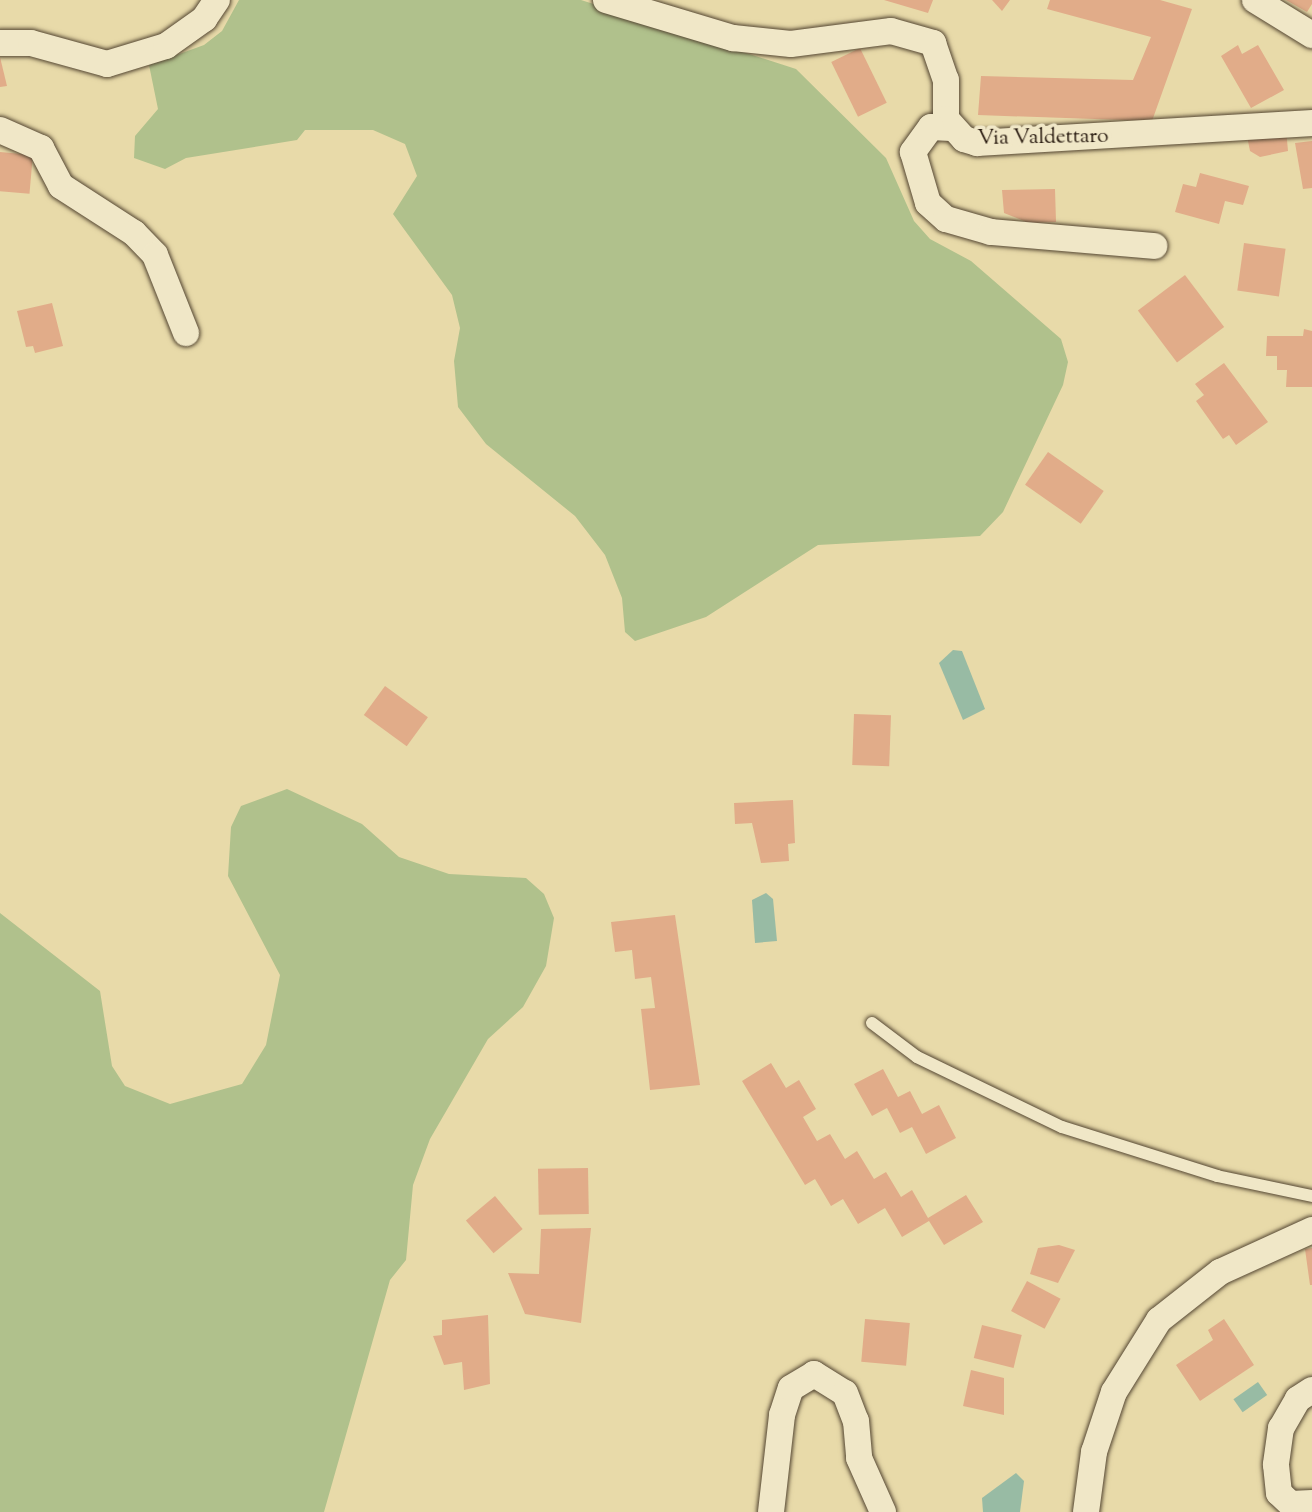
<!DOCTYPE html>
<html>
<head>
<meta charset="utf-8">
<style>
  body { margin:0 }
  #map { position:relative; width:1312px; height:1512px; overflow:hidden; background:#e8daa9; font-family:"Sorts Mill Goudy",serif }
  div>[style] { position:absolute }
  .green>* { inset:0; background:#b0c18c }
  .water>* { inset:0; background:#98bba4; transform-origin:0 0 }
  .building>* { inset:0; background:#e1ac89; transform-origin:0 0 }
  .roads { filter:drop-shadow(0 0 2px #544632) drop-shadow(0 0 2px #544632) }
  .service>* { height:12px; margin:-6px; padding:0 6px; transform-origin:6px; border-radius:6px; background:#f0e7c7 }
  .minor>* { height:26px; margin:-13px; padding:0 13px; transform-origin:13px; border-radius:13px; background:#f0e7c7 }
  span { translate:-50% -50%; white-space:nowrap; text-align:center; line-height:1.15; -webkit-text-stroke:7px #f0e7c7; paint-order:stroke }
  .street-label { font-size:21px; color:#23150b }
</style>
</head>
<body>
<div id="map">
  <div class="green">
    <i style="clip-path:polygon(239px 0,581px 0,796px 69px,886px 158px,914px 221px,930px 239px,971px 261px,1061px 339px,1068px 362px,1063px 385px,1003px 512px,980px 536px,818px 545px,706px 617px,635px 641px,625px 632px,622px 598px,605px 555px,575px 516px,486px 444px,458px 407px,454px 361px,460px 328px,452px 295px,393px 214px,417px 176px,405px 144px,373px 130px,305px 130px,297px 140px,186px 158px,165px 169px,134px 158px,135px 136px,158px 109px,149px 65px,204px 45px,222px 31px)"></i>
    <i style="clip-path:polygon(287px 789px,362px 824px,399px 857px,449px 874px,526px 878px,544px 894px,554px 918px,546px 966px,523px 1007px,488px 1039px,430px 1139px,413px 1185px,406px 1260px,390px 1280px,324px 1512px,0 1512px,0 913px,100px 991px,112px 1066px,125px 1086px,170px 1104px,242px 1084px,266px 1045px,280px 975px,228px 876px,231px 827px,241px 806px)"></i>
  </div>
  <div class="water">
    <i style="clip-path:polygon(953px 650px,962px 651px,985px 709px,963px 720px,939px 663px)"></i>
    <i style="clip-path:polygon(766px 893px,773px 899px,777px 941px,755px 943px,752px 900px)"></i>
    <i style="left:1258px;top:1382px;width:16px;height:30px;rotate:55deg"></i>
    <i style="clip-path:polygon(1016px 1473px,1024px 1481px,1020px 1512px,983px 1512px,982px 1498px)"></i>
  </div>
  <div class="building">
    <i style="clip-path:polygon(884px 0,933px 0,928px 13px)"></i>
    <i style="clip-path:polygon(992px 0,1010px 0,1002px 11px)"></i>
    <i style="clip-path:polygon(1050px 0,1160px 0,1192px 9px,1152px 121px,978px 115px,981px 76px,1133px 80px,1151px 37px,1047px 9px)"></i>
    <i style="clip-path:polygon(1286px 0,1312px 0,1312px 4px,1307px 12px)"></i>
    <i style="clip-path:polygon(1238px 45px,1242px 54px,1258px 45px,1284px 90px,1251px 108px,1221px 56px)"></i>
    <i style="left:860px;top:48px;width:61px;height:32px;rotate:64deg"></i>
    <i style="clip-path:polygon(0 57px,7px 86px,0 87px)"></i>
    <i style="clip-path:polygon(1286px 129px,1288px 151px,1260px 157px,1250px 151px,1247px 136px)"></i>
    <i style="clip-path:polygon(1312px 141px,1312px 188px,1303px 189px,1295px 143px)"></i>
    <i style="left:0;top:152px;width:33px;height:39px;rotate:5deg"></i>
    <i style="clip-path:polygon(1200px 173px,1249px 186px,1243px 205px,1225px 201px,1219px 224px,1175px 212px,1183px 184px,1196px 187px)"></i>
    <i style="clip-path:polygon(1055px 189px,1056px 222px,1029px 223px,1004px 213px,1002px 190px)"></i>
    <i style="left:1244px;top:243px;width:42px;height:48px;rotate:8deg"></i>
    <i style="left:1185px;top:275px;width:65px;height:59px;rotate:53deg"></i>
    <i style="clip-path:polygon(52px 303px,63px 346px,35px 353px,33px 346px,26px 347px,17px 311px)"></i>
    <i style="clip-path:polygon(1304px 329px,1312px 331px,1312px 387px,1286px 387px,1287px 370px,1277px 370px,1277px 356px,1266px 356px,1267px 336px,1303px 336px)"></i>
    <i style="clip-path:polygon(1224px 363px,1268px 422px,1236px 445px,1229px 435px,1223px 439px,1196px 401px,1204px 395px,1195px 384px)"></i>
    <i style="left:1048px;top:452px;width:68px;height:40px;rotate:35deg"></i>
    <i style="left:385px;top:686px;width:53px;height:36px;rotate:36deg"></i>
    <i style="left:854px;top:714px;width:37px;height:51px;rotate:2deg"></i>
    <i style="clip-path:polygon(793px 800px,795px 843px,788px 844px,789px 861px,761px 863px,752px 823px,735px 824px,734px 803px)"></i>
    <i style="clip-path:polygon(675px 915px,700px 1085px,650px 1090px,641px 1009px,655px 1008px,651px 977px,635px 979px,632px 950px,615px 952px,611px 922px)"></i>
    <i style="clip-path:polygon(771px 1063px,786px 1088px,799px 1080px,816px 1109px,803px 1117px,817px 1141px,830px 1134px,845px 1159px,857px 1151px,874px 1179px,886px 1172px,901px 1197px,912px 1190px,928px 1218px,966px 1195px,983px 1222px,944px 1245px,929px 1221px,902px 1237px,885px 1208px,858px 1224px,843px 1199px,831px 1206px,815px 1179px,805px 1185px,742px 1081px)"></i>
    <i style="clip-path:polygon(883px 1069px,898px 1097px,910px 1091px,922px 1114px,939px 1105px,956px 1138px,926px 1154px,912px 1127px,900px 1133px,887px 1108px,872px 1116px,854px 1084px)"></i>
    <i style="left:588px;top:1168px;width:46px;height:50px;rotate:89deg"></i>
    <i style="left:495px;top:1196px;width:43px;height:38px;rotate:50deg"></i>
    <i style="clip-path:polygon(591px 1228px,581px 1323px,525px 1314px,508px 1273px,539px 1274px,541px 1229px)"></i>
    <i style="clip-path:polygon(1059px 1245px,1075px 1250px,1058px 1283px,1030px 1274px,1038px 1248px)"></i>
    <i style="clip-path:polygon(1312px 1248px,1312px 1285px,1310px 1285px,1305px 1249px)"></i>
    <i style="left:1027px;top:1281px;width:38px;height:34px;rotate:28deg"></i>
    <i style="clip-path:polygon(488px 1315px,490px 1384px,464px 1390px,462px 1362px,444px 1365px,433px 1336px,442px 1335px,442px 1320px)"></i>
    <i style="left:865px;top:1319px;width:45px;height:43px;rotate:5deg"></i>
    <i style="clip-path:polygon(1224px 1319px,1254px 1365px,1200px 1401px,1176px 1365px,1213px 1340px,1208px 1330px)"></i>
    <i style="left:982px;top:1325px;width:41px;height:34px;rotate:14deg"></i>
    <i style="clip-path:polygon(971px 1370px,1004px 1378px,1004px 1415px,963px 1406px)"></i>
  </div>
  <div class="roads">
    <div class="service">
      <i style="left:872px;top:1023px;width:56px;rotate:37.1deg"></i>
      <i style="left:917px;top:1057px;width:161px;rotate:25.8deg"></i>
      <i style="left:1062px;top:1127px;width:163px;rotate:17.5deg"></i>
      <i style="left:1217px;top:1176px;width:97px;rotate:11.9deg"></i>
    </div>
    <div class="minor">
      <i style="left:606px;top:0;width:133px;rotate:16.7deg"></i>
      <i style="left:733px;top:38px;width:58px;rotate:5.9deg"></i>
      <i style="left:791px;top:44px;width:101px;rotate:-7.4deg"></i>
      <i style="left:891px;top:31px;width:44px;rotate:15.9deg"></i>
      <i style="left:933px;top:43px;width:39px;rotate:71deg"></i>
      <i style="left:946px;top:80px;width:39px;rotate:90deg"></i>
      <i style="left:946px;top:119px;width:27px;rotate:48deg"></i>
      <i style="left:964px;top:139px;width:14px;rotate:17deg"></i>
      <i style="left:977px;top:143px;width:336px;rotate:-3.4deg"></i>
      <i style="left:1255px;top:0;width:67px;rotate:31.6deg"></i>
      <i style="left:0;top:43px;width:31px"></i>
      <i style="left:31px;top:43px;width:79px;rotate:15.4deg"></i>
      <i style="left:107px;top:64px;width:62px;rotate:-17deg"></i>
      <i style="left:166px;top:46px;width:47px;rotate:-35.4deg"></i>
      <i style="left:204px;top:19px;width:23px;rotate:-56deg"></i>
      <i style="left:951px;top:128px;width:20px;rotate:-177deg"></i>
      <i style="left:931px;top:127px;width:31px;rotate:126deg"></i>
      <i style="left:913px;top:152px;width:53px;rotate:73.6deg"></i>
      <i style="left:928px;top:203px;width:24px;rotate:42deg"></i>
      <i style="left:946px;top:219px;width:47px;rotate:16.1deg"></i>
      <i style="left:991px;top:232px;width:164px;rotate:4.9deg"></i>
      <i style="left:0;top:130px;width:45px;rotate:23.7deg"></i>
      <i style="left:41px;top:148px;width:43px;rotate:62.2deg"></i>
      <i style="left:61px;top:186px;width:87px;rotate:32.8deg"></i>
      <i style="left:134px;top:233px;width:30px;rotate:46deg"></i>
      <i style="left:155px;top:255px;width:84px;rotate:68.3deg"></i>
      <i style="left:1312px;top:1390px;width:17px;rotate:147deg"></i>
      <i style="left:1298px;top:1399px;width:34px;rotate:120deg"></i>
      <i style="left:1281px;top:1428px;width:37px;rotate:98deg"></i>
      <i style="left:1276px;top:1465px;width:28px;rotate:84deg"></i>
      <i style="left:1279px;top:1493px;width:16px;rotate:43deg"></i>
      <i style="left:1291px;top:1504px;width:21px;rotate:-3deg"></i>
      <i style="left:771px;top:1512px;width:98px;rotate:-83.5deg"></i>
      <i style="left:782px;top:1415px;width:28px;rotate:-72deg"></i>
      <i style="left:791px;top:1388px;width:27px;rotate:-31deg"></i>
      <i style="left:814px;top:1374px;width:36px;rotate:32deg"></i>
      <i style="left:845px;top:1393px;width:30px;rotate:69deg"></i>
      <i style="left:856px;top:1421px;width:37px;rotate:85deg"></i>
      <i style="left:859px;top:1458px;width:59px;rotate:66deg"></i>
      <i style="left:1086px;top:1512px;width:61px;rotate:-82.4deg"></i>
      <i style="left:1094px;top:1452px;width:63px;rotate:-71.6deg"></i>
      <i style="left:1114px;top:1392px;width:85px;rotate:-58deg"></i>
      <i style="left:1159px;top:1320px;width:78px;rotate:-38.2deg"></i>
      <i style="left:1220px;top:1272px;width:101px;rotate:-24.5deg"></i>
    </div>
  </div>
  <div class="street-label">
    <span style="left:1043px;top:138px;rotate:-1deg">Via Valdettaro</span>
  </div>
</div>
</body>
</html>
